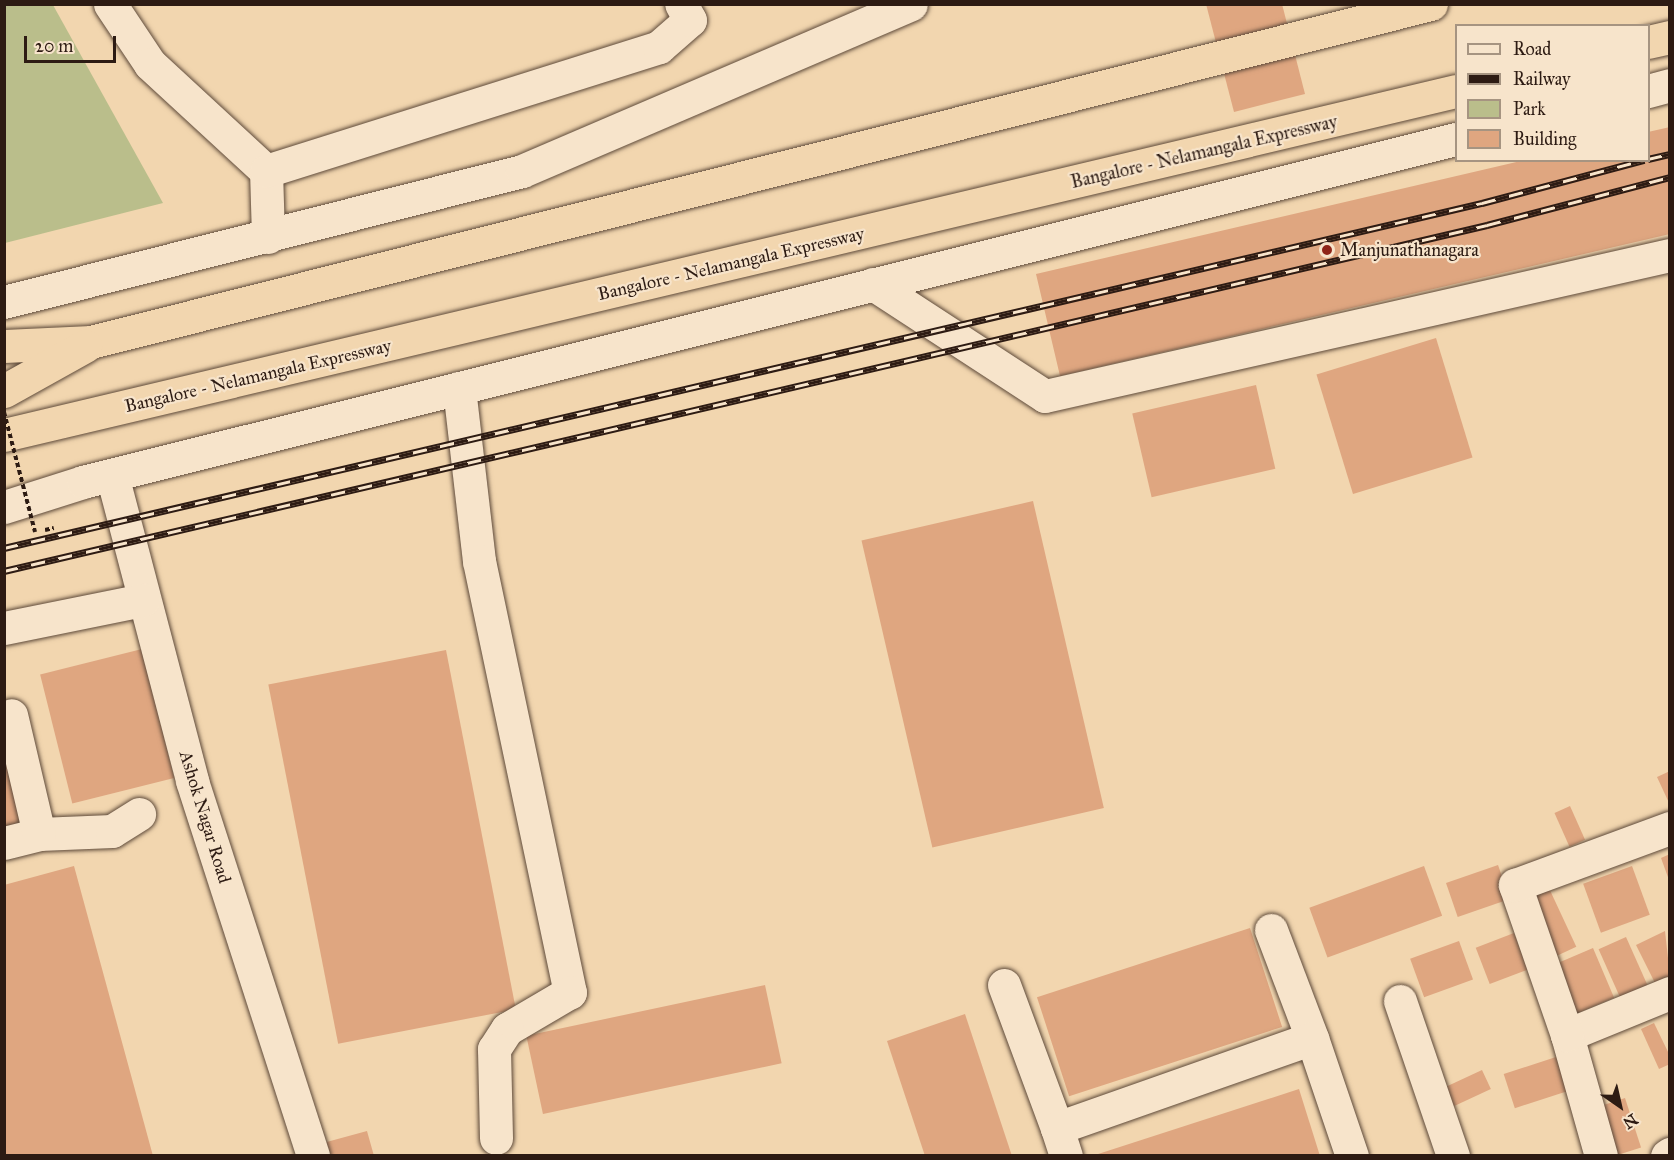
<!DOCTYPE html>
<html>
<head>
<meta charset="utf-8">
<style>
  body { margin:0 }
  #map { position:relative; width:1674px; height:1160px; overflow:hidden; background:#f2d6af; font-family:"IM FELL Great Primer",serif }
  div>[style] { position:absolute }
  .green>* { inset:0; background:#babe8b }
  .building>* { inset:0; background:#dfa680; transform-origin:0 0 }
  .path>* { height:4px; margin-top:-2px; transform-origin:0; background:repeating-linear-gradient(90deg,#2d1b13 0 4.5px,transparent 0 7.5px) }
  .roads { filter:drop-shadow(0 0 2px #5e4a3a) drop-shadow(0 0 2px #5e4a3a) }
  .minor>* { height:33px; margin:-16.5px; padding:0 16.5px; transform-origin:16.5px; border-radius:16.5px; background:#f7e4cb }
  .highway>* { height:33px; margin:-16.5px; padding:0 16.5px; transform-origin:16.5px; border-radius:16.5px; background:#f2d6af }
  .rail>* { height:7px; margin-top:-3.5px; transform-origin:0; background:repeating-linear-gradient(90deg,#f7e4cb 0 14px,#2d1b13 0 28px); box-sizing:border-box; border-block:2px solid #2d1b13 }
  .path-bridge>* { height:4px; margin-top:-2px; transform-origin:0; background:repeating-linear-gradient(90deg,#2d1b13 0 4.5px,transparent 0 7.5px) }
  .dots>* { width:16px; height:16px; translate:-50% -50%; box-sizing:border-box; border:3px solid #f7e4cb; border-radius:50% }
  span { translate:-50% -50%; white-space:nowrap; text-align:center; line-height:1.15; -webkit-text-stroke:4.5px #f7e4cb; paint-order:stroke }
  .street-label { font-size:18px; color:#2d1b13 }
  .poi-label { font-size:18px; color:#2d1b13 }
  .left { translate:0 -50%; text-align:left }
  .frame { position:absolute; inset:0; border:6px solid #2d1b13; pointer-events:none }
  .legend { position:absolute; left:1455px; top:24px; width:195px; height:138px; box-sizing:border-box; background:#f7e4cb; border:2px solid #a69481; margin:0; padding:8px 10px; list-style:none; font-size:18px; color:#2d1b13 }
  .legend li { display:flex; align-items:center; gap:12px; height:30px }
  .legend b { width:30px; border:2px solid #a69481 }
  .north { position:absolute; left:1590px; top:1076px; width:60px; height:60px; -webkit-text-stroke:4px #f7e4cb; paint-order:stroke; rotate:146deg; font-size:16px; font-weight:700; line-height:24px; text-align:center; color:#2d1b13 }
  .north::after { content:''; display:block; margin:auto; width:21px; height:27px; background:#2d1b13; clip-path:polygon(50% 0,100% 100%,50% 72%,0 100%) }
  .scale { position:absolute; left:24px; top:36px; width:92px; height:27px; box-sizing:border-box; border:3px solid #2d1b13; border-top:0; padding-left:8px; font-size:18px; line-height:21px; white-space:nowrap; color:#2d1b13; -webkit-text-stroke:4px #f7e4cb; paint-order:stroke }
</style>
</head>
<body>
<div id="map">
  <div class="green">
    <i style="clip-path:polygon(4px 5px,53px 5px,163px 203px,5px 243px)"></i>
  </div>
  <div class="building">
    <i style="clip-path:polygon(1206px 4px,1282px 4px,1305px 94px,1234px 112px)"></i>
    <i style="clip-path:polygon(1670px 127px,1670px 234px,1060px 376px,1036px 274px,1525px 160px,1648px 160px,1648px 132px)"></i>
    <i style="left:1436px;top:338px;width:125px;height:125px;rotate:73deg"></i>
    <i style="left:1256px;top:385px;width:86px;height:127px;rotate:77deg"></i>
    <i style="left:1033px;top:501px;width:315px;height:176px;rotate:77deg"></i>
    <i style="left:142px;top:649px;width:133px;height:105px;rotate:76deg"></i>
    <i style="left:446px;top:650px;width:366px;height:181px;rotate:79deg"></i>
    <i style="clip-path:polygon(4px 716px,32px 821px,4px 828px)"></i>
    <i style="clip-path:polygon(1670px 771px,1670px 805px,1657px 777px)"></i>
    <i style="left:1570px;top:806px;width:37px;height:17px;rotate:66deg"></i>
    <i style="clip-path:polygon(1670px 854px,1670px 880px,1669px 880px,1661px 858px)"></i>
    <i style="left:1498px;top:865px;width:36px;height:55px;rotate:71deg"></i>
    <i style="clip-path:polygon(74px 866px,153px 1156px,4px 1156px,4px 885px)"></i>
    <i style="left:1424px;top:866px;width:53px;height:122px;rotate:70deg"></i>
    <i style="left:1632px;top:866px;width:52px;height:52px;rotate:70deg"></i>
    <i style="left:1548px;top:886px;width:67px;height:29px;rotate:65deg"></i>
    <i style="left:1250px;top:928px;width:104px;height:224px;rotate:72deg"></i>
    <i style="clip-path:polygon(1665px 931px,1670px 976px,1655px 983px,1636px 945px)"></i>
    <i style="left:1514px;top:933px;width:39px;height:41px;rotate:69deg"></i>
    <i style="left:1626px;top:937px;width:54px;height:30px;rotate:66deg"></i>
    <i style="left:1459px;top:941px;width:41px;height:52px;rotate:70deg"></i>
    <i style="left:1593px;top:948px;width:54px;height:49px;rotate:67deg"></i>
    <i style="left:765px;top:985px;width:80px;height:244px;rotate:78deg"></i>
    <i style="clip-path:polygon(965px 1014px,1012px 1156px,925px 1156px,887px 1041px)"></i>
    <i style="clip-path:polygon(1654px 1023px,1670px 1056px,1670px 1064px,1659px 1069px,1641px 1029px)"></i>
    <i style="left:1556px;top:1057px;width:36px;height:55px;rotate:72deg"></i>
    <i style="left:1482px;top:1070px;width:21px;height:51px;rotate:65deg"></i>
    <i style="clip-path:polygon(1299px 1089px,1320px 1156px,1095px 1156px,1095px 1155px)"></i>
    <i style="left:1625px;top:1098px;width:52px;height:28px;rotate:72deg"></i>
    <i style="clip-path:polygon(367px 1131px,374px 1156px,326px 1156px,323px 1143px)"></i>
  </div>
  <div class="path">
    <i style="left:45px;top:530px;width:9px;rotate:-13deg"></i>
  </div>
  <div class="roads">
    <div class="minor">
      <i style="left:110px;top:4px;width:72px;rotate:56.3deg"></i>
      <i style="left:150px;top:64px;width:158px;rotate:42.7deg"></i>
      <i style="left:1648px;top:91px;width:23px;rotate:-15deg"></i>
      <i style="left:268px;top:237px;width:66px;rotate:-91.7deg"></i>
      <i style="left:266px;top:171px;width:412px;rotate:-17.5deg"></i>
      <i style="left:659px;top:47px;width:41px;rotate:-41.1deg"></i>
      <i style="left:690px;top:20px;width:18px;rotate:-119deg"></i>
      <i style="left:873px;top:284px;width:205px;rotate:33.1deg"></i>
      <i style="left:1045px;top:396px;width:641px;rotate:-12.71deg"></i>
      <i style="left:4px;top:302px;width:534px;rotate:-14.19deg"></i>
      <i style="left:522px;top:171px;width:423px;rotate:-23.2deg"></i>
      <i style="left:459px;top:388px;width:174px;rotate:83.4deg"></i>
      <i style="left:479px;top:561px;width:441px;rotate:78.1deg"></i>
      <i style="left:570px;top:992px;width:73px;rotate:149.6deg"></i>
      <i style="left:507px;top:1029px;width:24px;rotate:123deg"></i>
      <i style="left:494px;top:1049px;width:89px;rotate:88.7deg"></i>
      <i style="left:112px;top:475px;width:316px;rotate:75.3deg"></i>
      <i style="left:192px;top:781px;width:394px;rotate:72.1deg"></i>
      <i style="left:4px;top:507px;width:83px;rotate:-17.6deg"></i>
      <i style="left:83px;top:482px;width:1415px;rotate:-14.03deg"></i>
      <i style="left:4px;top:628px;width:142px;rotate:-11.4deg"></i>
      <i style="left:39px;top:834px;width:73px;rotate:-2.4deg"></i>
      <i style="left:112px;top:831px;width:32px;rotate:-32deg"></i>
      <i style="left:4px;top:843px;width:36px;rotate:-14deg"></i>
      <i style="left:39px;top:834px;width:122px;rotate:-103.2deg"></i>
      <i style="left:1271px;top:930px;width:116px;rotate:69.2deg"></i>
      <i style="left:1004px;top:985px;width:153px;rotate:69.7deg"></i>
      <i style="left:1400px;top:1001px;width:164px;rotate:71.1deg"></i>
      <i style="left:1567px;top:1035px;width:111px;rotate:-22.2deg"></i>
      <i style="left:1066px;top:1156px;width:29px;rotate:-108deg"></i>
      <i style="left:1057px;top:1128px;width:270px;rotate:-19.4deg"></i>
      <i style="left:1312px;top:1038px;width:125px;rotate:71.3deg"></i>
      <i style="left:1601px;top:1156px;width:126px;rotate:-105.7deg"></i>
      <i style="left:1567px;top:1035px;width:159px;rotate:-109.1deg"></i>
      <i style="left:1515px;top:885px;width:165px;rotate:-20.2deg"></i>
      <i style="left:1667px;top:1156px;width:4px;rotate:-34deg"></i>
    </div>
    <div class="highway">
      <i style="left:1648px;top:42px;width:23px;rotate:-13deg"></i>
      <i style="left:4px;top:346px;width:87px;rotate:-2.6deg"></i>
      <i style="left:91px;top:342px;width:1382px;rotate:-14.16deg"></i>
      <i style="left:4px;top:391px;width:93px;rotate:-29.1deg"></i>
      <i style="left:4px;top:435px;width:1492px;rotate:-13.33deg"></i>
    </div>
  </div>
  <div class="rail">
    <i style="left:1648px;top:159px;width:23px;rotate:-13deg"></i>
    <i style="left:4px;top:548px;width:1518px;rotate:-13.14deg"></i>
    <i style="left:1482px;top:203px;width:168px;rotate:-14.9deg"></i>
    <i style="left:4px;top:571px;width:1523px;rotate:-13.13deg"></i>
    <i style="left:1487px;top:225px;width:189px;rotate:-14.7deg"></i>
  </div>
  <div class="path-bridge">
    <i style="left:4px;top:412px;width:124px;rotate:75.5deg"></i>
  </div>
  <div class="dots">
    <i style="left:1327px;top:250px;background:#8f2418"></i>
  </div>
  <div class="street-label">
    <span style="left:1204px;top:152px;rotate:-13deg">Bangalore - Nelamangala Expressway</span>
    <span style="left:731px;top:264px;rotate:-13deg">Bangalore - Nelamangala Expressway</span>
    <span style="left:258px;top:376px;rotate:-13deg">Bangalore - Nelamangala Expressway</span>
    <span style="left:205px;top:817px;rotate:73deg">Ashok Nagar Road</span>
  </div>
  <div class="poi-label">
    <span class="left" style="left:1340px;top:250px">Manjunathanagara</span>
  </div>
  <div class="frame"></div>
  <ul class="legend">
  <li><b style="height:8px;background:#f7e4cb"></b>Road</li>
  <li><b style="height:8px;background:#2d1b13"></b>Railway</li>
  <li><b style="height:16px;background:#babe8b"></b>Park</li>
  <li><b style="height:16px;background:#dfa680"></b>Building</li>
  </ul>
  <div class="north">N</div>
  <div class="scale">20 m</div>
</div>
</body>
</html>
